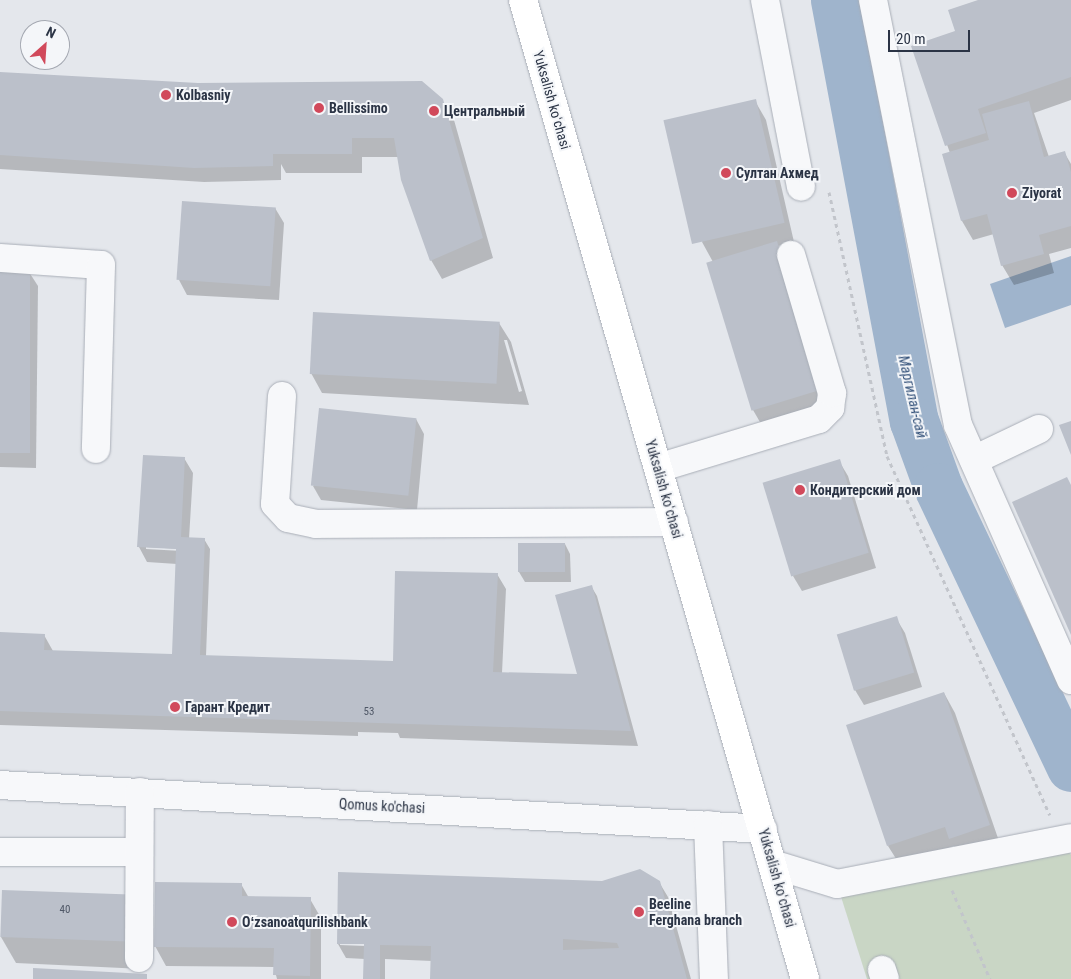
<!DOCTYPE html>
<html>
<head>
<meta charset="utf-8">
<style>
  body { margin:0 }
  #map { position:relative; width:1071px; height:979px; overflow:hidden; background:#e4e7ec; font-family:"Roboto Condensed",sans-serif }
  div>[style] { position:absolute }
  .green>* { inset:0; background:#c9d6c5 }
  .water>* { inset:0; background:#9fb4cc }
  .shadow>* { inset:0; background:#0003 }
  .river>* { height:49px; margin:-24.5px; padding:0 24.5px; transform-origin:24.5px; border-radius:24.5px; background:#9fb4cc }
  .building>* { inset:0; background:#bbc0ca; transform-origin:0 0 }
  .path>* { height:3px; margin-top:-1.5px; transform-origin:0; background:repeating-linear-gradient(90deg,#c2c5cb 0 4px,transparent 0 8px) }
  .roads { filter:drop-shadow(0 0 1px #a9aeb7) drop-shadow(0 0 1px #a9aeb7) }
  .minor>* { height:28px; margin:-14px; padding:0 14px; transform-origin:14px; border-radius:14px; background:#f7f8fa }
  .major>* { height:28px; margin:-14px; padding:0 14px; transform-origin:14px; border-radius:14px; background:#fff }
  .dots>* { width:14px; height:14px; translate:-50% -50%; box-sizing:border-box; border:2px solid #f4f6f9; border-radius:50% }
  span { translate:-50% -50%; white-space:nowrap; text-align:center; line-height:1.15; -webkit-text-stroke:4px #f4f6f9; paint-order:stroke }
  .number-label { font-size:11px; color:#4f5766 }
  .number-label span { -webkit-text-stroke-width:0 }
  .poi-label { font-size:14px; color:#2b3445; font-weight:700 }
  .left { translate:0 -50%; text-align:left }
  .street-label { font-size:14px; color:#2b3445 }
  .water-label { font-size:15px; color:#34527a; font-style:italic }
  .north { position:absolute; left:20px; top:20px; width:50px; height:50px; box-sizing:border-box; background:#f4f6f9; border:1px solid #a4a8b1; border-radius:50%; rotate:26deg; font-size:14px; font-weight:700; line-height:20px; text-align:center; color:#2b3445 }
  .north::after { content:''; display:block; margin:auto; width:18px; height:22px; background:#d1495b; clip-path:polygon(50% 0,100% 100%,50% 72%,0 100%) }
  .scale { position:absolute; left:888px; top:30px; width:82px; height:22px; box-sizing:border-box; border:2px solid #2b3445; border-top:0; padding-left:6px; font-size:15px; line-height:18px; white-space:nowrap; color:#2b3445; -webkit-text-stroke:4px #f4f6f9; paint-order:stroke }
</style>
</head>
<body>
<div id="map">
  <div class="green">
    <i style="clip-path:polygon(1062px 841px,1071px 855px,1071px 979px,867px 979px,837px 884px)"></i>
  </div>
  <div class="water">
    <i style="clip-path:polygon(1071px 256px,1071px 305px,1005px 328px,990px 284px)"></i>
  </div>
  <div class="shadow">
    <i style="clip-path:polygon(982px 0,1071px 0,1071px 100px,1034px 113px,1049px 157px,1064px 152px,1071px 164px,1071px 248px,1049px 254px,1054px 273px,1014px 285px,1002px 265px,994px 234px,973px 240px,962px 221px,944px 154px,950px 153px,912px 47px,957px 32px)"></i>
    <i style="clip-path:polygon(0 73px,442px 100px,454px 120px,493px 258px,442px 279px,431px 260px,398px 157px,362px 157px,362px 173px,286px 173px,281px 164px,281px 180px,204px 182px,0 169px)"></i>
    <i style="clip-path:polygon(755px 101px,766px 120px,794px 242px,778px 246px,787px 262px,833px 408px,764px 429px,753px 410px,713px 262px,702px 242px)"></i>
    <i style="clip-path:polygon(275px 208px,284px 223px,279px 300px,187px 295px,179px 280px)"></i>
    <i style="clip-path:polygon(0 271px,29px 272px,38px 286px,36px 468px,0 467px)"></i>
    <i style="clip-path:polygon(evenodd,499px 323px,511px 342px,529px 405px,322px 393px,311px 373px,499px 323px,504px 340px,507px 340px,522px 391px,519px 392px,504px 340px)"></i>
    <i style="clip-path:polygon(416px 419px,424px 434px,417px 510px,321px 500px,313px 486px)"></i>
    <i style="clip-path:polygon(evenodd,144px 456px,184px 458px,193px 473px,189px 539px,204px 539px,210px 549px,206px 656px,393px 662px,497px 574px,506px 589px,502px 673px,578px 675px,591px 586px,597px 596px,638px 746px,400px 738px,398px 733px,358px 732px,358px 736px,0 725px,0 634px,44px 635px,53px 651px,175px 655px,177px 564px,147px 562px,139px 547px,144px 456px,146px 547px,182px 549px,182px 551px,146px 549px,146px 547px)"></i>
    <i style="clip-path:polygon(839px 461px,848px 476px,876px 568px,802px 591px,793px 576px)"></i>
    <i style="clip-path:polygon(519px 544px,565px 544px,570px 554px,571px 582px,525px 582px,519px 572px)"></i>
    <i style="clip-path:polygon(896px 618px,905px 633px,922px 687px,864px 705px,855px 690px)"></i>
    <i style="clip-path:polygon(944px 693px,955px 713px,1000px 844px,961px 858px,954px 846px,900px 865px,888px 846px)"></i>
    <i style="clip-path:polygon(evenodd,640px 870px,659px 882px,668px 897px,691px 979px,431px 979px,432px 961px,385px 959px,385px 979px,364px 979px,365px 959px,346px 958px,338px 944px,339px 873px,602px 882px,640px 870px,340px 943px,365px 943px,365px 946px,340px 945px,340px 943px)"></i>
    <i style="clip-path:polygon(241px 884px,249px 898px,310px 899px,321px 918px,321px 979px,277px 979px,274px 967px,166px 966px,155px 946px)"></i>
    <i style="clip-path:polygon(130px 896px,143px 969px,16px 963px,1px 937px)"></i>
  </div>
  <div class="river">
    <i style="left:835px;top:0;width:428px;rotate:79.4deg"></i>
    <i style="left:914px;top:421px;width:70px;rotate:70deg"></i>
    <i style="left:938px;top:487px;width:310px;rotate:64.6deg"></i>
  </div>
  <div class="building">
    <i style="clip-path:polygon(978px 0,1071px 0,1071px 77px,978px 109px,986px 133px,945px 146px,911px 46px,955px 31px,948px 10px)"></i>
    <i style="clip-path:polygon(0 72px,198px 83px,422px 81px,443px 99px,483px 238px,430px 261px,401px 180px,394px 138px,352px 138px,352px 154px,273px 154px,273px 166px,194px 168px,0 155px)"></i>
    <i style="left:756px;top:99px;width:127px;height:95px;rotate:77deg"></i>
    <i style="clip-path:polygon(1029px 101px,1044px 157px,1065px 151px,1071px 172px,1071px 226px,1039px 235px,1044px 254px,1001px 266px,987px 214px,961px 221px,942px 154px,989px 140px,982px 114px)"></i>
    <i style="left:182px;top:201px;width:94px;height:79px;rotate:4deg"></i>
    <i style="left:777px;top:241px;width:155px;height:74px;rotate:73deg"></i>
    <i style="left:0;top:270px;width:30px;height:183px"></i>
    <i style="left:313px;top:312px;width:187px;height:62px;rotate:3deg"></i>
    <i style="left:319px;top:408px;width:98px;height:78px;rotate:6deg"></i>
    <i style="clip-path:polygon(1071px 421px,1071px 455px,1059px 425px)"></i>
    <i style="clip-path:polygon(143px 455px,185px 457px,181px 537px,205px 538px,200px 655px,393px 661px,395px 571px,498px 573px,493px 672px,577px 674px,555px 595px,592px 585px,631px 731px,0 711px,0 632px,45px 634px,44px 650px,172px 654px,176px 549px,137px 547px)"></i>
    <i style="left:840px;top:459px;width:98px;height:81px;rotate:73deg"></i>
    <i style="clip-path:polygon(1067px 477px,1071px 485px,1071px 635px,1012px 502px)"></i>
    <i style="left:518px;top:543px;width:47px;height:29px"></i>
    <i style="left:897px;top:616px;width:59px;height:63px;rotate:73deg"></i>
    <i style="clip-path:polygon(944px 692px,990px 825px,949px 839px,945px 827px,887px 846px,846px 725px)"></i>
    <i style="clip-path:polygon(evenodd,640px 869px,660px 881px,687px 979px,430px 979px,431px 946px,380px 945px,380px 979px,363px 979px,364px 944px,337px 944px,338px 872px,602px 881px,640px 869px,563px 939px,617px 943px,619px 948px,563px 950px,563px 939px)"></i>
    <i style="clip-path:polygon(155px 882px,242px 883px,242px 896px,311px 897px,310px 976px,273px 975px,274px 948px,154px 947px)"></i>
    <i style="left:2px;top:890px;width:128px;height:47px;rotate:2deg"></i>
    <i style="clip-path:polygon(33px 968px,147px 974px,147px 979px,33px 979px)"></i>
  </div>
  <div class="path">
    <i style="left:829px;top:192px;width:270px;rotate:77.6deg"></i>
    <i style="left:887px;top:456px;width:394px;rotate:65.6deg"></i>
    <i style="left:952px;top:890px;width:97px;rotate:66.9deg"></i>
  </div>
  <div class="roads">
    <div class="minor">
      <i style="left:765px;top:0;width:190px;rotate:79.1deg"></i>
      <i style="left:873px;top:0;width:433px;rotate:78.7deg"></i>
      <i style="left:958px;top:425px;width:279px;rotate:66.1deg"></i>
      <i style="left:0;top:258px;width:101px;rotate:4deg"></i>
      <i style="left:101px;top:265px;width:184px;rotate:91.6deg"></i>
      <i style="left:282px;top:396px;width:108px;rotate:93.7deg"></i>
      <i style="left:275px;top:504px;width:19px;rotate:47deg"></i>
      <i style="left:288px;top:518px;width:29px;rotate:12deg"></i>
      <i style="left:316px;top:524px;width:358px;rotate:-0.3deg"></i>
      <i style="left:974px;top:460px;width:72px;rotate:-25.5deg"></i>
      <i style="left:658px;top:468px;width:168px;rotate:-16.9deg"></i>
      <i style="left:819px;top:419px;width:16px;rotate:-45deg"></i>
      <i style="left:830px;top:408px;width:15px;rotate:-82deg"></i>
      <i style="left:832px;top:393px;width:144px;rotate:-106.5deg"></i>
      <i style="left:0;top:785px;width:764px;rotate:3.3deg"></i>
      <i style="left:708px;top:825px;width:154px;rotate:87.8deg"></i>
      <i style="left:0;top:852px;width:139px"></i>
      <i style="left:775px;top:865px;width:65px;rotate:17deg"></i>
      <i style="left:837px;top:884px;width:238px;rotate:-11.1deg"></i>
      <i style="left:139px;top:958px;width:166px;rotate:-89.7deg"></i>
      <i style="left:882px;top:970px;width:9px;rotate:72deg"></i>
    </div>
    <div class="major">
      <i style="left:523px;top:0;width:1019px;rotate:73.93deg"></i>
    </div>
  </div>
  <div class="dots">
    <i style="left:166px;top:95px;background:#d1495b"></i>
    <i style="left:319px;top:108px;background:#d1495b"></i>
    <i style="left:434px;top:111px;background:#d1495b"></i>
    <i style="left:726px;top:173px;background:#d1495b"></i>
    <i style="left:1012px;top:193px;background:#d1495b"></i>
    <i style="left:800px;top:490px;background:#d1495b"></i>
    <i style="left:175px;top:707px;background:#d1495b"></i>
    <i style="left:639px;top:912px;background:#d1495b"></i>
    <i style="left:232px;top:922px;background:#d1495b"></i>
  </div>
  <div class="number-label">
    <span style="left:369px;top:712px">53</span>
    <span style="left:65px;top:910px">40</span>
  </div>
  <div class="poi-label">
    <span class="left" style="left:176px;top:95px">Kolbasniy</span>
    <span class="left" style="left:329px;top:108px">Bellissimo</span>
    <span class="left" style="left:444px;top:111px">Центральный</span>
    <span class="left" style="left:736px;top:173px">Султан Ахмед</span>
    <span class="left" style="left:1022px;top:193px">Ziyorat</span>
    <span class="left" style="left:810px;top:490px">Кондитерский дом</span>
    <span class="left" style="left:185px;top:707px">Гарант Кредит</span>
    <span class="left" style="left:649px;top:912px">Beeline<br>Ferghana branch</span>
    <span class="left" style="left:242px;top:922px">Oʻzsanoatqurilishbank</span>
  </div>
  <div class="street-label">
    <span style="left:552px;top:100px;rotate:74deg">Yuksalish koʻchasi</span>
    <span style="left:664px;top:489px;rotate:74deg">Yuksalish koʻchasi</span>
    <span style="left:382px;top:806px;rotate:3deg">Qomus ko'chasi</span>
    <span style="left:777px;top:878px;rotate:74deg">Yuksalish koʻchasi</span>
  </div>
  <div class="water-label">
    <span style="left:912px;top:397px;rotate:77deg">Маргилан-сай</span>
  </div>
  <div class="north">N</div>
  <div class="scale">20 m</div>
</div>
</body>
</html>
